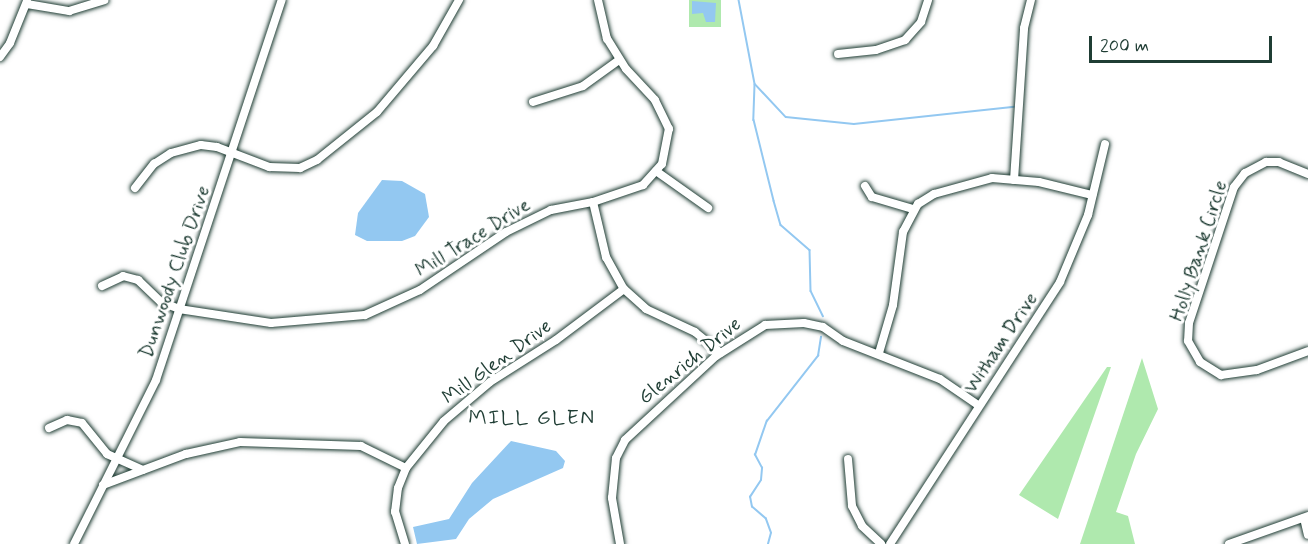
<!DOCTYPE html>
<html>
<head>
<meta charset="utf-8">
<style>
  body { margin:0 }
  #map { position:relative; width:1308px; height:544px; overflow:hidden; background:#fff; font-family:Mynerve,sans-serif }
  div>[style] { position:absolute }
  .green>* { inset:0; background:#afe9ae; transform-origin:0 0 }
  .water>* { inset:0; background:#93c8f1 }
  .stream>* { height:1.5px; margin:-0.75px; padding:0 0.75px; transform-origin:0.75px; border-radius:0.75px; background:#93c8f1 }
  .roads { filter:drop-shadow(0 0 2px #1f3d34) drop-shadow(0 0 2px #1f3d34) }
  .minor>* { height:8px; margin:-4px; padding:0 4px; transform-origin:4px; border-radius:4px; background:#fff }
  span { translate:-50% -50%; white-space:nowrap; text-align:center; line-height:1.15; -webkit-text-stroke:6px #fff; paint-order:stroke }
  .street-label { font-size:20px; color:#1f3d34 }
  .neighbourhood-label { font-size:21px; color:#1f3d34; letter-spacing:1.5px }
  .scale { position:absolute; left:1089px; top:36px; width:183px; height:27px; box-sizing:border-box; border:3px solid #1f3d34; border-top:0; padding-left:8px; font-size:18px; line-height:21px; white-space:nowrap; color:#1f3d34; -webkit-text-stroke:4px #fff; paint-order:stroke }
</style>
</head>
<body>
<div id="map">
  <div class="green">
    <i style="left:689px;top:0;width:32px;height:27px"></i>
    <i style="clip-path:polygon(1142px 358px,1158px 409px,1136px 454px,1116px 512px,1128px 516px,1135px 544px,1080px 544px)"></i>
    <i style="clip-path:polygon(1107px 367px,1111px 367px,1058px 519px,1019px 495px)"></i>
  </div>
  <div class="water">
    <i style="clip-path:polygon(692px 1px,716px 3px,715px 22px,706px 22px,703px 13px,692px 14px)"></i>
    <i style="clip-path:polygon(382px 180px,402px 181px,425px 194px,429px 217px,415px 236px,402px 241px,367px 241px,355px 235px,358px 213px)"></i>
    <i style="clip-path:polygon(511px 441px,556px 451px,565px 461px,563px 468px,493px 499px,469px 519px,456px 539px,417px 544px,413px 527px,449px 519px,472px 483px)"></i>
  </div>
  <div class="stream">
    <i style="left:739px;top:0;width:86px;rotate:79.2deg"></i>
    <i style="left:755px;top:84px;width:45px;rotate:46.8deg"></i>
    <i style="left:786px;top:117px;width:68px;rotate:5.9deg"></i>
    <i style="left:854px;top:124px;width:161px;rotate:-6.1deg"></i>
    <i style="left:755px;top:85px;width:35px;rotate:92deg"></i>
    <i style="left:754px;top:120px;width:83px;rotate:76.1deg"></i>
    <i style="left:774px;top:201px;width:25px;rotate:74deg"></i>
    <i style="left:781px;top:225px;width:38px;rotate:41deg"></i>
    <i style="left:810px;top:250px;width:41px;rotate:88.6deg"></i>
    <i style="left:811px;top:291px;width:28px;rotate:64deg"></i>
    <i style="left:768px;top:544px;width:11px;rotate:-75deg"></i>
    <i style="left:771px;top:533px;width:15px;rotate:-110deg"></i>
    <i style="left:766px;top:519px;width:18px;rotate:-139deg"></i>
    <i style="left:752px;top:507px;width:10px;rotate:-101deg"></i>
    <i style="left:750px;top:497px;width:20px;rotate:-57deg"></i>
    <i style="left:761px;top:480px;width:12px;rotate:-85deg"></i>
    <i style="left:762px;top:468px;width:15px;rotate:-118deg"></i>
    <i style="left:755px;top:455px;width:36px;rotate:-71deg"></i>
    <i style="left:767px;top:421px;width:83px;rotate:-51.9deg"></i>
    <i style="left:818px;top:356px;width:19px;rotate:-81deg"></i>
  </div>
  <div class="roads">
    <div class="minor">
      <i style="left:27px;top:4px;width:43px;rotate:9.5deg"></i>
      <i style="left:69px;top:11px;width:37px;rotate:-17deg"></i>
      <i style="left:838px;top:54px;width:38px;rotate:-6deg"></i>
      <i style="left:876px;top:50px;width:31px;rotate:-19deg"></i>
      <i style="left:905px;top:40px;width:24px;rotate:-48deg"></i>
      <i style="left:921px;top:22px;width:23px;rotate:-72deg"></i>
      <i style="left:0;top:57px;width:17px;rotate:-54deg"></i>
      <i style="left:10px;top:43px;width:45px;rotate:-68deg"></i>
      <i style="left:533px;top:102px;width:52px;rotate:-17.7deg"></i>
      <i style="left:583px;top:86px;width:44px;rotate:-35.8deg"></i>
      <i style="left:656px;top:171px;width:64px;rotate:35.4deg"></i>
      <i style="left:1308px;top:174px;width:31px;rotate:-158deg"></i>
      <i style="left:1279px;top:162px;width:13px;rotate:180deg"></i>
      <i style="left:1266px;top:162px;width:24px;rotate:152deg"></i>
      <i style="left:1245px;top:173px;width:18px;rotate:128deg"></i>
      <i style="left:1234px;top:187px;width:143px;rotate:108.3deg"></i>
      <i style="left:1189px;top:323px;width:18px;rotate:93deg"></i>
      <i style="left:1188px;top:341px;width:24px;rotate:60deg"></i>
      <i style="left:1200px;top:362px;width:25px;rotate:32deg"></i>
      <i style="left:1221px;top:375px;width:36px;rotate:-8deg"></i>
      <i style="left:1257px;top:370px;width:54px;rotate:-20.4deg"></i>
      <i style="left:1014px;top:180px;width:152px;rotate:-86.2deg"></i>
      <i style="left:1024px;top:28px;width:29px;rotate:-76deg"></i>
      <i style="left:865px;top:186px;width:13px;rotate:58deg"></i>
      <i style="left:872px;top:197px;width:43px;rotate:16.3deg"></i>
      <i style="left:135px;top:188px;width:31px;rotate:-52deg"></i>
      <i style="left:154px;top:164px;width:20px;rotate:-33deg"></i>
      <i style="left:171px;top:153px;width:31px;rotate:-15deg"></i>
      <i style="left:201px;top:145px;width:16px;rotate:7deg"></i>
      <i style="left:217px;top:147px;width:56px;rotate:21deg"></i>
      <i style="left:269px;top:167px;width:31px;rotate:2deg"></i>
      <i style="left:300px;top:168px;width:19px;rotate:-25deg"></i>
      <i style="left:317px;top:160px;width:77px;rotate:-38.7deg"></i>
      <i style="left:377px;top:112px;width:87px;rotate:-49.7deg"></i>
      <i style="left:433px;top:46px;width:53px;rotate:-60.5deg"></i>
      <i style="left:593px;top:202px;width:57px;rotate:76.7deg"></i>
      <i style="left:606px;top:257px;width:37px;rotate:61deg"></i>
      <i style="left:624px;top:289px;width:30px;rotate:42deg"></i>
      <i style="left:646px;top:309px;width:54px;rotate:25.1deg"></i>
      <i style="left:695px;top:332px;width:33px;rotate:39deg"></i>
      <i style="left:102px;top:286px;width:23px;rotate:-25deg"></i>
      <i style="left:123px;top:276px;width:16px;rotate:15deg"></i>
      <i style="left:138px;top:280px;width:32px;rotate:44deg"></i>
      <i style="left:161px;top:302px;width:19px;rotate:21deg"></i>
      <i style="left:179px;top:309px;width:93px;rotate:8.7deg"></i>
      <i style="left:271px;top:323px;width:94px;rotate:-4.9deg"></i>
      <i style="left:365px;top:315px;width:60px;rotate:-24.4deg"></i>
      <i style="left:420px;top:290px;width:104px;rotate:-34deg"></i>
      <i style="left:506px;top:232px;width:50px;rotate:-26.1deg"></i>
      <i style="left:551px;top:210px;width:43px;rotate:-10.8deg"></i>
      <i style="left:593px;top:202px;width:53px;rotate:-18.8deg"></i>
      <i style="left:643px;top:185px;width:28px;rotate:-48deg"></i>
      <i style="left:662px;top:164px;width:36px;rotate:-79deg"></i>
      <i style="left:669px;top:129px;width:32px;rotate:-116deg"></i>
      <i style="left:655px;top:100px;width:42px;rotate:-133.1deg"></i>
      <i style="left:626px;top:69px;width:36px;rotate:-122deg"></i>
      <i style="left:607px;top:39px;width:40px;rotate:-103deg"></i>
      <i style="left:879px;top:353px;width:50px;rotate:-73.7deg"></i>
      <i style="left:893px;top:305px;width:74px;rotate:-82.2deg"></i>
      <i style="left:903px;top:232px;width:32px;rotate:-62deg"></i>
      <i style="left:918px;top:204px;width:19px;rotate:-32deg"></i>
      <i style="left:934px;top:194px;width:60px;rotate:-15.4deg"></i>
      <i style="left:992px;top:178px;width:47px;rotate:4.9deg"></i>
      <i style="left:1039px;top:182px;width:55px;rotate:13.8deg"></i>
      <i style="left:49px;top:428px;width:20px;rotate:-24deg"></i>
      <i style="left:67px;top:420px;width:15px;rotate:11deg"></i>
      <i style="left:82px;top:423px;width:40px;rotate:51deg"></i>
      <i style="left:107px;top:454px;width:39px;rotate:24deg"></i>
      <i style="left:848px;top:459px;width:47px;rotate:85.1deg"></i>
      <i style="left:852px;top:506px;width:22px;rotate:63deg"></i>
      <i style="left:862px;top:526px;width:26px;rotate:43deg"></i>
      <i style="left:103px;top:485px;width:89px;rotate:-20.5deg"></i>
      <i style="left:186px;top:454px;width:55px;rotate:-12.5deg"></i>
      <i style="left:240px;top:442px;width:121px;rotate:1.9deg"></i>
      <i style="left:361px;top:446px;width:50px;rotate:26.1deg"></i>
      <i style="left:1304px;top:518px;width:17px;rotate:77deg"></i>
      <i style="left:74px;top:544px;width:183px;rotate:-63.4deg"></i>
      <i style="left:156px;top:380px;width:400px;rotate:-71.7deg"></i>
      <i style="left:405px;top:544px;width:34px;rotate:-107deg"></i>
      <i style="left:395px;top:512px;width:24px;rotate:-83deg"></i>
      <i style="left:398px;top:488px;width:22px;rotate:-68deg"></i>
      <i style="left:406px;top:468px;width:60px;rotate:-51deg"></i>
      <i style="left:444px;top:421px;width:60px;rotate:-40.3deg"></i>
      <i style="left:490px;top:382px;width:78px;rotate:-32.5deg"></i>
      <i style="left:556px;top:340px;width:85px;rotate:-36.9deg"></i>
      <i style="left:620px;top:544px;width:47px;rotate:-99.9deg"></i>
      <i style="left:612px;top:498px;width:40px;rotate:-84.3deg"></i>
      <i style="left:616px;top:458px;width:20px;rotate:-63deg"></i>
      <i style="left:625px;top:440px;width:124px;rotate:-42.7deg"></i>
      <i style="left:716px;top:356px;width:58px;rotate:-32.3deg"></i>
      <i style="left:765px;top:325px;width:39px;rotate:-3deg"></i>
      <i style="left:804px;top:323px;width:19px;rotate:12deg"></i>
      <i style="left:823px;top:327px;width:24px;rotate:35deg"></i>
      <i style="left:843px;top:341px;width:104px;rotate:21.4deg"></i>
      <i style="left:940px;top:379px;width:46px;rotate:34.4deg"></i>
      <i style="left:890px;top:544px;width:312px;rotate:-57deg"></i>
      <i style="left:1060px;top:282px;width:73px;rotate:-67.3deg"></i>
      <i style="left:1088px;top:215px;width:73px;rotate:-76.5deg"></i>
      <i style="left:1229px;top:544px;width:84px;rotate:-19.5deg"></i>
    </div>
  </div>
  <div class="street-label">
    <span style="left:473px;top:238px;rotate:-32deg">Mill Trace Drive</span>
    <span style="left:1199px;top:251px;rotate:-72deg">Holly Bank Circle</span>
    <span style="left:175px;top:272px;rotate:-71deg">Dunwoody Club Drive</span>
    <span style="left:1001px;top:343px;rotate:-56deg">Witham Drive</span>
    <span style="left:690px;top:361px;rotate:-39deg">Glenrich Drive</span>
    <span style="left:497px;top:362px;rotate:-36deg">Mill Glen Drive</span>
  </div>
  <div class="neighbourhood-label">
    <span style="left:532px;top:418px">MILL GLEN</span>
  </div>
  <div class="scale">200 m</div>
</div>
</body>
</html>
